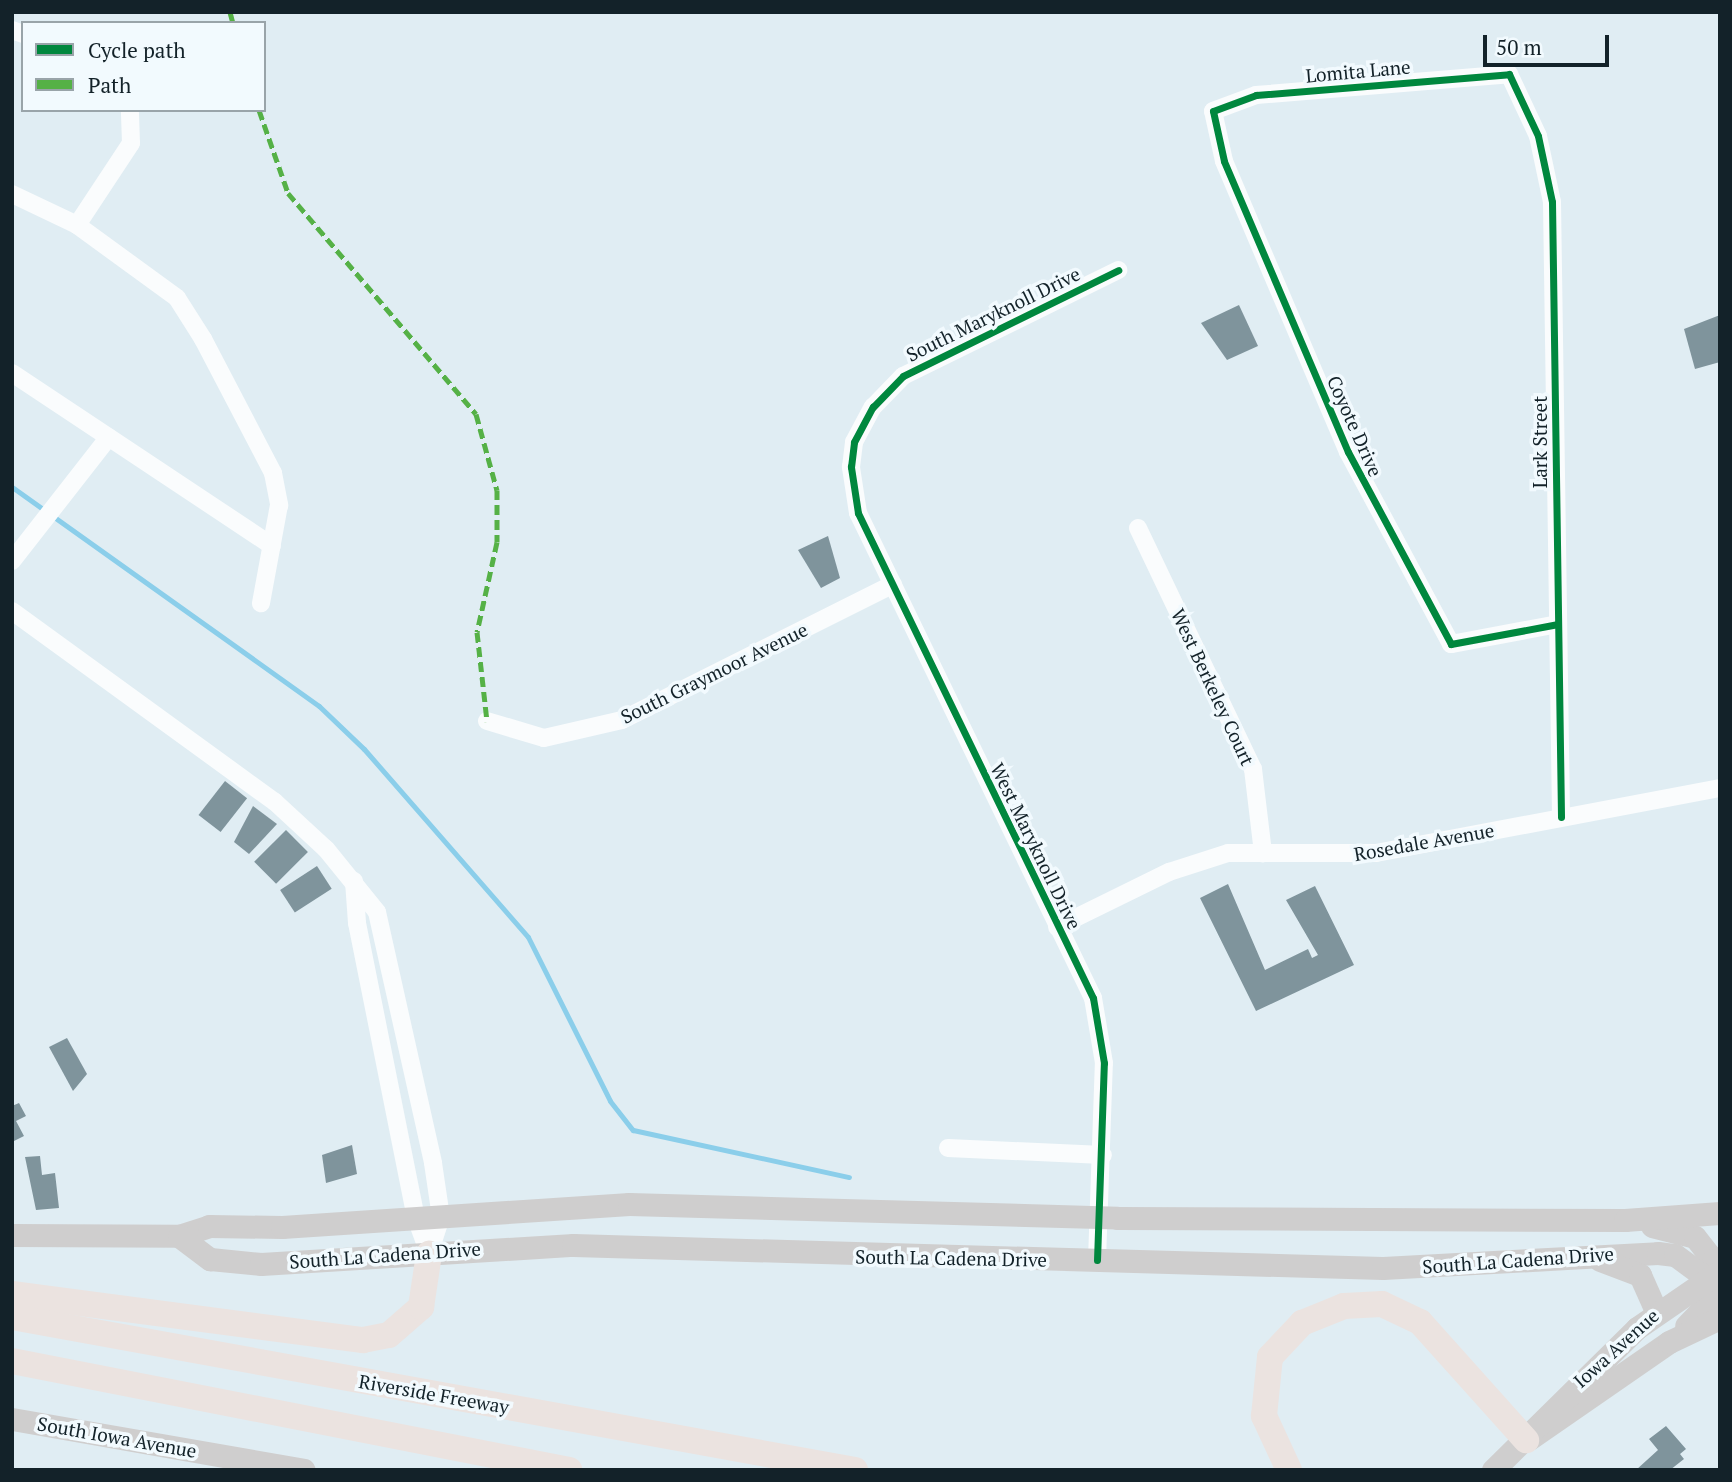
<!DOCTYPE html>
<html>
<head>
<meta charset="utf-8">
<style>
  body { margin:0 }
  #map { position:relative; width:1732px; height:1482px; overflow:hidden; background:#e0edf3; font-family:"PT Serif",serif }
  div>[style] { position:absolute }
  .stream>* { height:5px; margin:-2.5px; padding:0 2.5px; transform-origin:2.5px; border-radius:2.5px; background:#8bceea }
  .building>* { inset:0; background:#7f949c; transform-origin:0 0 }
  .minor>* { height:18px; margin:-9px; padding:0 9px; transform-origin:9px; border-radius:9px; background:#fafcfd }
  .major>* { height:23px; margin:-11.5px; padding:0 11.5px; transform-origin:11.5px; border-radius:11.5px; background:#cfcece }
  .highway>* { height:26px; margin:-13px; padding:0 13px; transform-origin:13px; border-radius:13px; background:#ebe3e0 }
  .quiet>* { height:5px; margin-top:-2.5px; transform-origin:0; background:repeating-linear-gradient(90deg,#55b146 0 10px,transparent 0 15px) }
  .cycleway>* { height:7px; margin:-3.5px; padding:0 3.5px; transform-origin:3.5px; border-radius:3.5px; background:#00873e }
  span { translate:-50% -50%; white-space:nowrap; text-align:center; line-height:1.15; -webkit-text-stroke:7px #f2fafe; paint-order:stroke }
  .street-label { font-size:19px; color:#132229 }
  .frame { position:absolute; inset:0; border:14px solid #132229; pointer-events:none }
  .legend { position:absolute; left:21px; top:21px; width:245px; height:91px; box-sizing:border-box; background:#f2fafe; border:2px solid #99a4a9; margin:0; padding:9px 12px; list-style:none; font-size:21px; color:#132229 }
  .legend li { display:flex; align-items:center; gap:14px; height:35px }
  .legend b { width:35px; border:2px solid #99a4a9 }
  .scale { position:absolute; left:1483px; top:35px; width:126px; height:32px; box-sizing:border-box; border:4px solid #132229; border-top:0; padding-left:9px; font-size:21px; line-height:24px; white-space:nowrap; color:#132229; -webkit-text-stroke:5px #f2fafe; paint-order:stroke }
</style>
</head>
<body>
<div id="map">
  <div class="stream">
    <i style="left:12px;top:487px;width:377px;rotate:35.5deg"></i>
    <i style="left:319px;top:706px;width:62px;rotate:43.7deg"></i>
    <i style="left:364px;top:749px;width:249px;rotate:48.9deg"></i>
    <i style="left:528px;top:937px;width:183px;rotate:63.4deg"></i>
    <i style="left:610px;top:1101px;width:37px;rotate:52deg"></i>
    <i style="left:633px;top:1130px;width:221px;rotate:12.3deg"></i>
  </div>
  <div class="building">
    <i style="clip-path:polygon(1239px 305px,1258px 346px,1227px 360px,1201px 323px)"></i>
    <i style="clip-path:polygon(1720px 315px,1720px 362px,1695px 369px,1684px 329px)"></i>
    <i style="clip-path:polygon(828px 536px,840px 578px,821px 588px,798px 550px)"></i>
    <i style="left:225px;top:781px;width:28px;height:43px;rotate:38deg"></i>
    <i style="clip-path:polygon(253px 806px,277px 824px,249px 854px,234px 842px)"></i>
    <i style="left:286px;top:830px;width:31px;height:45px;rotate:45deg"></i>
    <i style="left:317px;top:866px;width:27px;height:44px;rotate:57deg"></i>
    <i style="clip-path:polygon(1228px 884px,1265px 970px,1308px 949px,1312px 958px,1318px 955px,1286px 900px,1315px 886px,1354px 965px,1256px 1011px,1200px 898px)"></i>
    <i style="clip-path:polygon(67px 1038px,87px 1074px,73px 1091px,49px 1047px)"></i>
    <i style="clip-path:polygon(19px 1103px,26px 1116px,16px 1121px,24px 1136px,12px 1142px,12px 1106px)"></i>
    <i style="clip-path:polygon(352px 1145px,357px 1174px,326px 1183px,322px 1155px)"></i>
    <i style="clip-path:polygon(40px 1156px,42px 1175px,55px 1173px,59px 1208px,36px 1210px,25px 1157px)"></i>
    <i style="clip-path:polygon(1666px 1426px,1686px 1449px,1680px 1454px,1684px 1459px,1670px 1470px,1636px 1470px,1658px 1450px,1649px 1439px)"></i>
  </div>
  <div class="minor">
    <i style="left:12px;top:30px;width:12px;rotate:20deg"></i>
    <i style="left:12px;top:194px;width:72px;rotate:25.5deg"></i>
    <i style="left:77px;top:225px;width:124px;rotate:36.1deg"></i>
    <i style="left:177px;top:298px;width:49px;rotate:57.6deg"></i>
    <i style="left:203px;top:339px;width:151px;rotate:62.4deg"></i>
    <i style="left:273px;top:473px;width:33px;rotate:79deg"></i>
    <i style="left:279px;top:505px;width:100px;rotate:100.4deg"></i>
    <i style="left:77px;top:225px;width:98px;rotate:-56.6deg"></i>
    <i style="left:131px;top:143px;width:33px;rotate:-92deg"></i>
    <i style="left:12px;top:373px;width:312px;rotate:33.6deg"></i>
    <i style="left:1138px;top:528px;width:267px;rotate:64.5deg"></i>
    <i style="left:1253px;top:769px;width:85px;rotate:83.2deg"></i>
    <i style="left:12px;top:561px;width:157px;rotate:-52deg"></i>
    <i style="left:12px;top:611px;width:325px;rotate:36deg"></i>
    <i style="left:275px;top:802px;width:69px;rotate:42.7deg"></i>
    <i style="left:326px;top:849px;width:81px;rotate:51deg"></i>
    <i style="left:377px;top:912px;width:257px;rotate:77.4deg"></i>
    <i style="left:433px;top:1163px;width:55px;rotate:81.6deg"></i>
    <i style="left:441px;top:1217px;width:39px;rotate:108deg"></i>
    <i style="left:1558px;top:624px;width:109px;rotate:169.4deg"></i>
    <i style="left:1451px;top:644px;width:218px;rotate:-118.2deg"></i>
    <i style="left:1348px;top:452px;width:316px;rotate:-113.1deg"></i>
    <i style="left:1224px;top:161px;width:51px;rotate:-102.4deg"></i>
    <i style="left:1213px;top:111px;width:46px;rotate:-20.4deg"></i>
    <i style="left:1256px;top:95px;width:254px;rotate:-4.7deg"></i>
    <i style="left:1509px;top:74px;width:68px;rotate:64.9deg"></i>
    <i style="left:1538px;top:136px;width:67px;rotate:78deg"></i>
    <i style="left:1552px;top:202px;width:615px;rotate:89.16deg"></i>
    <i style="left:487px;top:721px;width:59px;rotate:16.6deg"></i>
    <i style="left:544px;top:738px;width:80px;rotate:-13deg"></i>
    <i style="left:622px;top:720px;width:303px;rotate:-26.6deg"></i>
    <i style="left:354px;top:881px;width:42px;rotate:85.9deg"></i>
    <i style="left:357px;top:923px;width:301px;rotate:78.7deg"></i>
    <i style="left:416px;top:1218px;width:38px;rotate:70deg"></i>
    <i style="left:1057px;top:927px;width:125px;rotate:-26.2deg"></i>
    <i style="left:1169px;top:872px;width:62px;rotate:-17.9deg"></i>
    <i style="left:1228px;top:853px;width:148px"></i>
    <i style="left:1376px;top:853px;width:350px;rotate:-10.7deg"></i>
    <i style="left:948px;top:1148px;width:155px;rotate:2.6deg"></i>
    <i style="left:1097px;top:1260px;width:197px;rotate:-88deg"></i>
    <i style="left:1104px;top:1063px;width:66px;rotate:-99.6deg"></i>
    <i style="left:1093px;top:998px;width:539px;rotate:-115.85deg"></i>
    <i style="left:858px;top:513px;width:47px;rotate:-98.7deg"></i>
    <i style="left:851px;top:467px;width:25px;rotate:-83deg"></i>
    <i style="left:854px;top:442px;width:40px;rotate:-62deg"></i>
    <i style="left:873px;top:407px;width:43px;rotate:-45.9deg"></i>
    <i style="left:903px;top:376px;width:240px;rotate:-26.2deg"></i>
  </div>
  <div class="major">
    <i style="left:1652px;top:1226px;width:44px;rotate:14.3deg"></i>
    <i style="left:1695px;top:1237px;width:29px;rotate:52deg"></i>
    <i style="left:1713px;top:1260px;width:37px;rotate:88deg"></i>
    <i style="left:1714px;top:1297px;width:40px;rotate:134deg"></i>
    <i style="left:12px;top:1235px;width:167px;rotate:0.3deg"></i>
    <i style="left:179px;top:1236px;width:32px;rotate:-18deg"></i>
    <i style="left:209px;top:1226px;width:73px;rotate:0.8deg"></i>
    <i style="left:282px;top:1227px;width:348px;rotate:-3.8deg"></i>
    <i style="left:629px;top:1204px;width:488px;rotate:1.6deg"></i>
    <i style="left:1117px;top:1218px;width:508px;rotate:0.23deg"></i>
    <i style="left:1625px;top:1220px;width:95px;rotate:-4.2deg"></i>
    <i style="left:179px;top:1236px;width:39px;rotate:37deg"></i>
    <i style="left:210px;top:1259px;width:51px;rotate:5.6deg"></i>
    <i style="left:261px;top:1264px;width:313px;rotate:-3.5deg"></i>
    <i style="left:573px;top:1245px;width:810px;rotate:1.63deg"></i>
    <i style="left:1383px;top:1268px;width:275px;rotate:-3.1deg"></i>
    <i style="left:1658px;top:1253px;width:17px;rotate:7deg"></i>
    <i style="left:1675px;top:1255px;width:56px;rotate:36.3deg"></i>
    <i style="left:1600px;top:1260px;width:43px;rotate:20.6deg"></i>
    <i style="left:1640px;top:1275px;width:39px;rotate:66deg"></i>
    <i style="left:12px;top:1419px;width:296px;rotate:9.9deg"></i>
    <i style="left:1529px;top:1439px;width:170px;rotate:-34.7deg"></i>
    <i style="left:1669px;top:1342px;width:56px;rotate:-25.2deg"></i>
    <i style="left:1493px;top:1470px;width:202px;rotate:-44.6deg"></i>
    <i style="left:1637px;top:1328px;width:101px;rotate:-34.5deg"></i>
  </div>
  <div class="highway">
    <i style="left:12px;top:1294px;width:354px;rotate:7.5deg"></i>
    <i style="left:363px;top:1340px;width:26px;rotate:-11deg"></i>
    <i style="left:389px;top:1335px;width:43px;rotate:-41.2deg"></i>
    <i style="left:421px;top:1307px;width:54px;rotate:-81.4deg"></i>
    <i style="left:12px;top:1317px;width:857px;rotate:10.29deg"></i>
    <i style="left:12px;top:1361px;width:568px;rotate:11.07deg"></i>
    <i style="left:1289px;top:1470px;width:60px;rotate:-114.8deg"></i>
    <i style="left:1264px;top:1416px;width:59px;rotate:-84.2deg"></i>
    <i style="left:1270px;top:1357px;width:47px;rotate:-46.7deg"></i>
    <i style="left:1302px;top:1323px;width:45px;rotate:-22deg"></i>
    <i style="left:1344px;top:1306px;width:38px;rotate:-3deg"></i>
    <i style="left:1382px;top:1304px;width:42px;rotate:25.3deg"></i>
    <i style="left:1420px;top:1322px;width:159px;rotate:48.1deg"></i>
  </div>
  <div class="quiet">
    <i style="left:230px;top:12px;width:11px;rotate:75deg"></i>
    <i style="left:259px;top:110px;width:88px;rotate:70.7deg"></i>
    <i style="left:288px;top:193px;width:290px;rotate:49.6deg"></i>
    <i style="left:476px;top:414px;width:79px;rotate:74.6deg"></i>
    <i style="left:497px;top:490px;width:52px;rotate:90deg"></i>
    <i style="left:497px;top:542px;width:92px;rotate:102.5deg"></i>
    <i style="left:477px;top:632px;width:90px;rotate:83.6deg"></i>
  </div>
  <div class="cycleway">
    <i style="left:1558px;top:624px;width:109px;rotate:169.4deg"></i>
    <i style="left:1451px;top:644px;width:218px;rotate:-118.2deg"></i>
    <i style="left:1348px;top:452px;width:316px;rotate:-113.1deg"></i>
    <i style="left:1224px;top:161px;width:51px;rotate:-102.4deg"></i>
    <i style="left:1213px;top:111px;width:46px;rotate:-20.4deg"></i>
    <i style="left:1256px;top:95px;width:254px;rotate:-4.7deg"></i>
    <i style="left:1509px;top:74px;width:68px;rotate:64.9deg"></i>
    <i style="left:1538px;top:136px;width:67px;rotate:78deg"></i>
    <i style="left:1552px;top:202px;width:615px;rotate:89.16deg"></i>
    <i style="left:1097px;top:1260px;width:197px;rotate:-88deg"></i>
    <i style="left:1104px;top:1063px;width:66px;rotate:-99.6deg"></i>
    <i style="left:1093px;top:998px;width:539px;rotate:-115.85deg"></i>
    <i style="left:858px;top:513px;width:47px;rotate:-98.7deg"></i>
    <i style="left:851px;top:467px;width:25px;rotate:-83deg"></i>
    <i style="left:854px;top:442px;width:40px;rotate:-62deg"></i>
    <i style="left:873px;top:407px;width:43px;rotate:-45.9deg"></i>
    <i style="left:903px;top:376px;width:240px;rotate:-26.2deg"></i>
  </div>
  <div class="street-label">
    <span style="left:1358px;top:71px;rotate:-5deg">Lomita Lane</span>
    <span style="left:993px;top:314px;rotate:-26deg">South Maryknoll Drive</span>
    <span style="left:1355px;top:426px;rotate:66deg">Coyote Drive</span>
    <span style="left:1540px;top:442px;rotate:-90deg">Lark Street</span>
    <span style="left:714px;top:673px;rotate:-26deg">South Graymoor Avenue</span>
    <span style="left:1213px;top:687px;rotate:65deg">West Berkeley Court</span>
    <span style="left:1424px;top:842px;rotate:-10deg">Rosedale Avenue</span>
    <span style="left:1036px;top:846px;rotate:64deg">West Maryknoll Drive</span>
    <span style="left:385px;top:1255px;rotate:-4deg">South La Cadena Drive</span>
    <span style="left:951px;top:1258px;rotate:1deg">South La Cadena Drive</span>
    <span style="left:1518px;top:1260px;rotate:-4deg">South La Cadena Drive</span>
    <span style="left:1616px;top:1348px;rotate:-42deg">Iowa Avenue</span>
    <span style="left:434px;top:1394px;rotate:10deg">Riverside Freeway</span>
    <span style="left:117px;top:1437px;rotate:10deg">South Iowa Avenue</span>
  </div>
  <div class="frame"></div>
  <ul class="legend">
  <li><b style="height:9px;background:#00873e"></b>Cycle path</li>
  <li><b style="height:9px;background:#55b146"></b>Path</li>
  </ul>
  <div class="scale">50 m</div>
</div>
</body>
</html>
